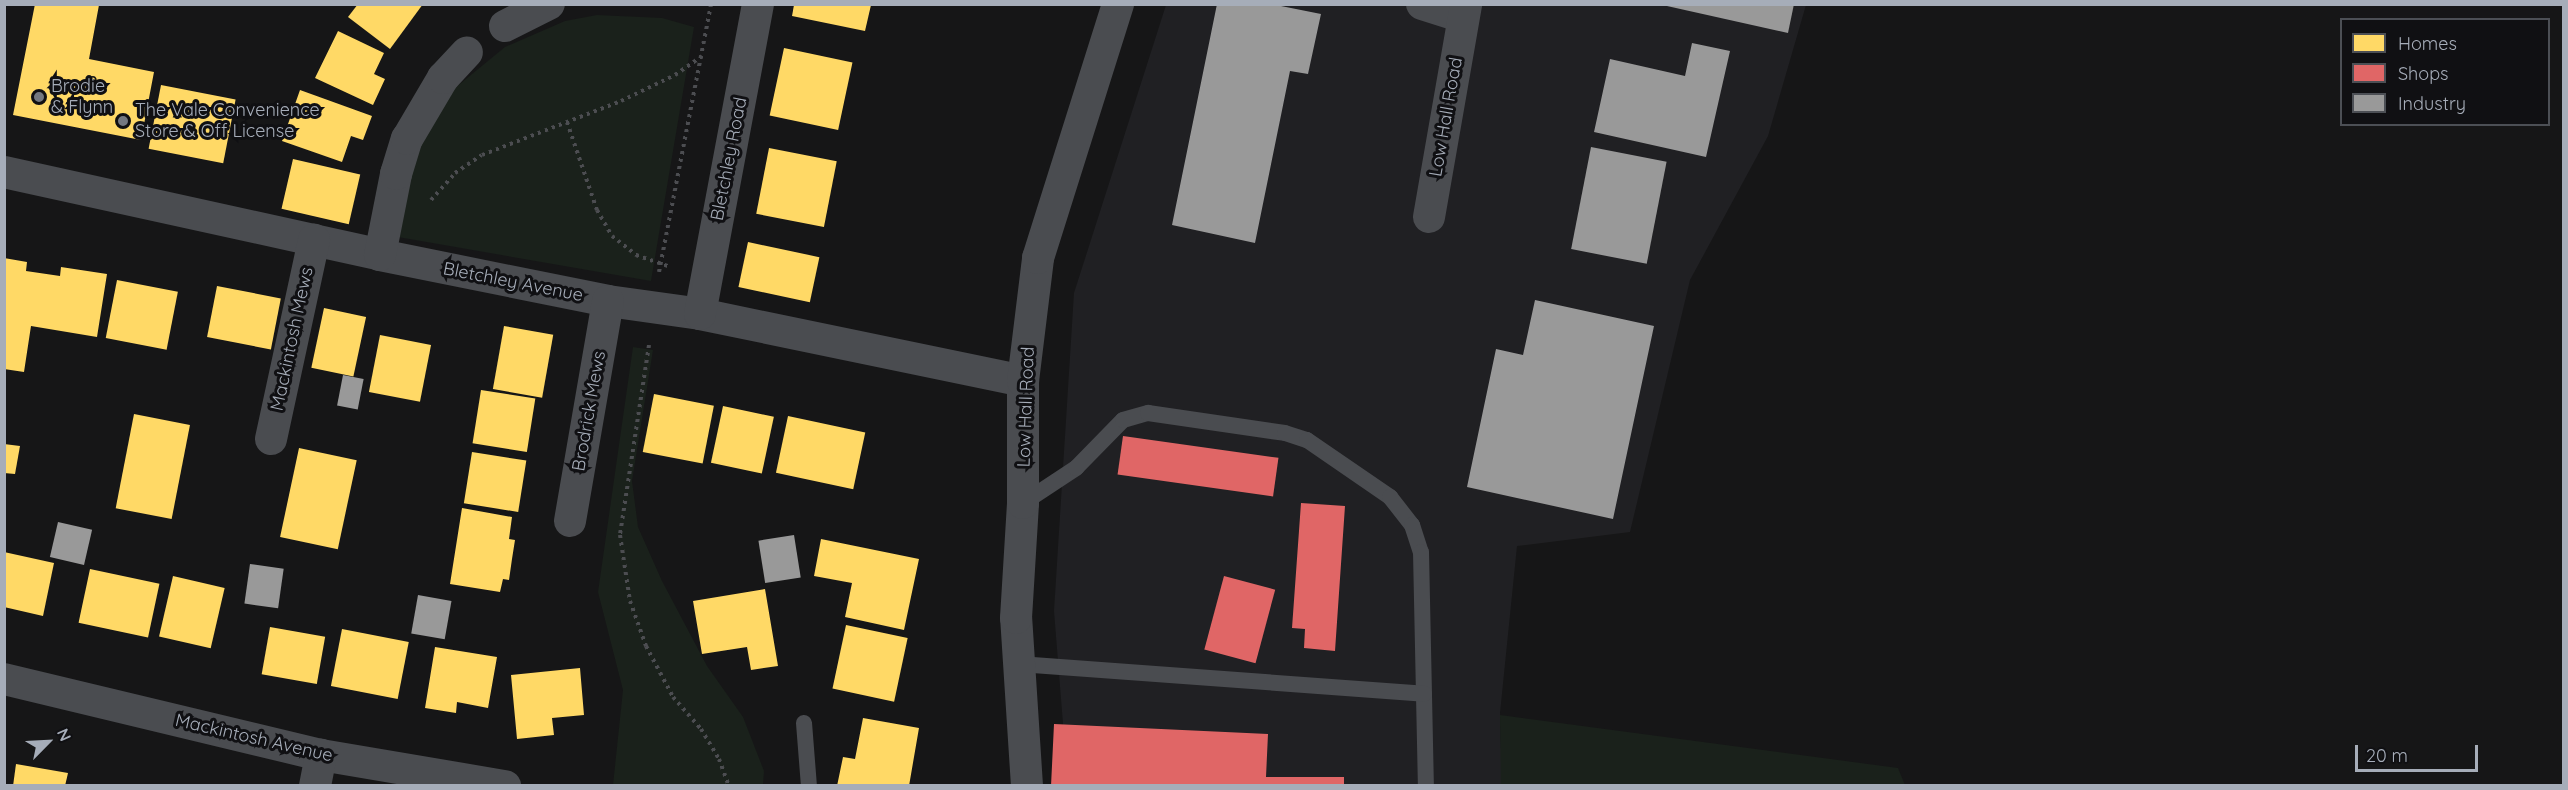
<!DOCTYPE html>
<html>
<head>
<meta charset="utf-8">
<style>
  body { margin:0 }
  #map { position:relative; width:2568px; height:790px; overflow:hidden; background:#161617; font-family:Quicksand,sans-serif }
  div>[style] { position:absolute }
  .built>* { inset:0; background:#202023 }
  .green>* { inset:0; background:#1a211b }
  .homes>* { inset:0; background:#ffd966; transform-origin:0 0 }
  .shops>* { inset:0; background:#e06666; transform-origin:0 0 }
  .industry>* { inset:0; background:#999; transform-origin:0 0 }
  .path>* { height:4px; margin-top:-2px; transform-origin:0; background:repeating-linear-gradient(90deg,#4c4d51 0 3px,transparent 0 7.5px) }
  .lane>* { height:16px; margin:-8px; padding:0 8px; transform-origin:8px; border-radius:8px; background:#4a4c50 }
  .street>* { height:32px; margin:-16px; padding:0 16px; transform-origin:16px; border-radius:16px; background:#4a4c50 }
  .dots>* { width:16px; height:16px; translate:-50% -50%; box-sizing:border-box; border:3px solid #101013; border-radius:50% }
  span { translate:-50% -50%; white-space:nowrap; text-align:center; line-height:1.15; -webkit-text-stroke:6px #101013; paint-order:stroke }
  .poi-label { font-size:18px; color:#a6adb9 }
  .left { translate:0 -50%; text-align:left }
  .street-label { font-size:18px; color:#a6adb9 }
  .frame { position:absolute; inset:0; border:6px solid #a6adb9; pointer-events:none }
  .legend { position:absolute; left:2340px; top:18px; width:210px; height:108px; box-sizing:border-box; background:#101013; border:2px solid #4c4f55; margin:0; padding:8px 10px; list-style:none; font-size:18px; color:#a6adb9 }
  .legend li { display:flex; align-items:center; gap:12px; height:30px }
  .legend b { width:30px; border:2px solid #4c4f55 }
  .north { position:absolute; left:18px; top:712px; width:60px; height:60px; -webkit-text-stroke:4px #101013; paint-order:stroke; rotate:66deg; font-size:16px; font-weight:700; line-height:24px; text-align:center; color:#a6adb9 }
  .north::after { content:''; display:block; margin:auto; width:21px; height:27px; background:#a6adb9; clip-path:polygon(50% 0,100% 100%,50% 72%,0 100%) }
  .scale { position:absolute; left:2355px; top:745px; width:123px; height:27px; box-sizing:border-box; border:3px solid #a6adb9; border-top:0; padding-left:8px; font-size:18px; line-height:21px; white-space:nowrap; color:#a6adb9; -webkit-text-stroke:4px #101013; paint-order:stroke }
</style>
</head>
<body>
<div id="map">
  <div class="built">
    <i style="clip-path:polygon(1166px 5px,1806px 5px,1768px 136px,1690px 280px,1630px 532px,1517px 546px,1500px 713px,1502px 785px,1068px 786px,1054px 611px,1074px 293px)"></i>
  </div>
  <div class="green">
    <i style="clip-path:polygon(597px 15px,662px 18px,694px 27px,651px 281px,398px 237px,400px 205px,419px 143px,455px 88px,505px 47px,565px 21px)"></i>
    <i style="clip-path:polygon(633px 347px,653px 350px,632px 481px,638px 527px,662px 581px,707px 666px,743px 717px,764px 771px,763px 785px,613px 785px,623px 690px,598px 592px)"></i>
    <i style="clip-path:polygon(1500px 715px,1898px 768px,1905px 785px,1501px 785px)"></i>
  </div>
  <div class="homes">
    <i style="clip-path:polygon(35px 4px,99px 5px,89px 59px,154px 72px,141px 140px,13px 115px)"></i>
    <i style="clip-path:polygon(358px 4px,423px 4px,390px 49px,348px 17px)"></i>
    <i style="clip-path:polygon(794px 5px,871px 5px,865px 31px,792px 16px)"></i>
    <i style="clip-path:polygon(338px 31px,384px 53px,374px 74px,385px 79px,373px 105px,315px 78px)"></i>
    <i style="left:784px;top:48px;width:70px;height:69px;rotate:12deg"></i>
    <i style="left:161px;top:85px;width:76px;height:65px;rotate:11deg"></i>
    <i style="clip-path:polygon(300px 90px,372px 116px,363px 140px,351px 136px,342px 162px,282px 141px)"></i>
    <i style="left:769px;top:148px;width:69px;height:67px;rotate:11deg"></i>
    <i style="left:293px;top:159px;width:69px;height:51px;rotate:13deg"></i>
    <i style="left:748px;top:242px;width:73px;height:46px;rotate:12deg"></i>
    <i style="clip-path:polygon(4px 258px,27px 262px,26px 271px,60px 276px,61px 267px,107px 274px,97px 337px,31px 326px,24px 372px,4px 369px)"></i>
    <i style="left:117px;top:280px;width:62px;height:59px;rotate:11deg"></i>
    <i style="left:217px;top:286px;width:65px;height:52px;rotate:11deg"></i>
    <i style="left:324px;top:308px;width:43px;height:61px;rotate:12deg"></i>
    <i style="left:504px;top:326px;width:50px;height:64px;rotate:10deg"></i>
    <i style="left:380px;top:335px;width:52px;height:58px;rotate:11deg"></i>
    <i style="left:481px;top:390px;width:55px;height:54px;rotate:9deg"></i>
    <i style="left:654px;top:394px;width:61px;height:59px;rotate:11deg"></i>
    <i style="left:723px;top:406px;width:52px;height:58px;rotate:12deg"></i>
    <i style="left:134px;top:414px;width:57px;height:96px;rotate:11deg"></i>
    <i style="left:788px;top:416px;width:79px;height:58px;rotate:12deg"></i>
    <i style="clip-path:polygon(4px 444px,20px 446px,15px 474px,4px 473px)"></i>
    <i style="left:299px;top:448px;width:59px;height:91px;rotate:12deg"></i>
    <i style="left:472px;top:452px;width:55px;height:52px;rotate:9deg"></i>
    <i style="clip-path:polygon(462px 508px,512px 517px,509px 539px,515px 540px,512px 559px,509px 580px,503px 579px,500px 592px,450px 584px)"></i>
    <i style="clip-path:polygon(821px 539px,919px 559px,904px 630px,845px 617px,852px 583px,814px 576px)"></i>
    <i style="clip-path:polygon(4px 552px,54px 563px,43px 616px,4px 607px)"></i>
    <i style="left:90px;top:569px;width:71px;height:55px;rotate:12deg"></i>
    <i style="left:173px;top:576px;width:53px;height:62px;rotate:13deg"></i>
    <i style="clip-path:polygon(765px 589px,778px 666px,751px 670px,747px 647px,702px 654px,693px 601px)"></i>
    <i style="left:846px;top:625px;width:63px;height:65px;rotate:12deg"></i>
    <i style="left:270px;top:627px;width:56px;height:48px;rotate:10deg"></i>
    <i style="left:342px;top:629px;width:68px;height:58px;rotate:11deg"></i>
    <i style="clip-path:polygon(435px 647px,497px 657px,488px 708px,457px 702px,456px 713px,425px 708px)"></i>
    <i style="clip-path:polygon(580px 668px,584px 715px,552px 718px,554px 735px,517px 739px,511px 675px)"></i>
    <i style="clip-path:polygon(863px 718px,919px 728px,909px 786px,837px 786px,843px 757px,855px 759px)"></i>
    <i style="clip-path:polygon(16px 764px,68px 773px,65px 786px,13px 786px)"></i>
  </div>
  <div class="shops">
    <i style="left:1123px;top:436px;width:157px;height:39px;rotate:8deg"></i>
    <i style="clip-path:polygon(1301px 503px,1345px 506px,1335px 651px,1304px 648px,1305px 629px,1292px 628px)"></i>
    <i style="left:1224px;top:576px;width:53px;height:76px;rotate:15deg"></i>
    <i style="clip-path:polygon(1054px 724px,1268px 734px,1266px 777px,1344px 777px,1344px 786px,1051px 786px)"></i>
  </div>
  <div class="industry">
    <i style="clip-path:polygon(1217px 4px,1271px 4px,1321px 14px,1308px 74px,1290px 71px,1255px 243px,1172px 225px)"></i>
    <i style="clip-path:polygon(1658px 4px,1794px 4px,1788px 33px)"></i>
    <i style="clip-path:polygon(1692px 43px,1730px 51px,1706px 157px,1594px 132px,1610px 59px,1685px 76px)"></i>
    <i style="left:1591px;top:147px;width:77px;height:104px;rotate:11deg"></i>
    <i style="clip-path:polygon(1535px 300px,1654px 326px,1613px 519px,1467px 487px,1496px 349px,1523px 355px)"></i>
    <i style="left:343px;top:375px;width:21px;height:31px;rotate:11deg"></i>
    <i style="left:58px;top:522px;width:35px;height:36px;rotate:13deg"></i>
    <i style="left:794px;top:535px;width:43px;height:36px;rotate:81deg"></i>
    <i style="left:250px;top:564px;width:34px;height:40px;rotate:8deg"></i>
    <i style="left:418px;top:595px;width:34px;height:39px;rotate:10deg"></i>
  </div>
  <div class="path">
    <i style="left:567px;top:122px;width:93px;rotate:71.2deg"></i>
    <i style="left:597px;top:210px;width:30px;rotate:60deg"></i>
    <i style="left:612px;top:236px;width:31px;rotate:38deg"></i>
    <i style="left:636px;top:255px;width:37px;rotate:19deg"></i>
    <i style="left:431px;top:200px;width:36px;rotate:-48deg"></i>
    <i style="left:455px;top:173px;width:32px;rotate:-34deg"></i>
    <i style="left:482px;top:155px;width:149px;rotate:-21.2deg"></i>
    <i style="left:621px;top:101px;width:60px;rotate:-25.7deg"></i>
    <i style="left:675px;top:75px;width:33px;rotate:-35deg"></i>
    <i style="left:659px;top:272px;width:273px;rotate:-79deg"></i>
    <i style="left:649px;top:345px;width:192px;rotate:98.7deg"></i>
    <i style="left:620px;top:535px;width:67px;rotate:81.4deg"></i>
    <i style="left:630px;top:601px;width:48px;rotate:70.4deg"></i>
    <i style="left:646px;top:646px;width:58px;rotate:62.1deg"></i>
    <i style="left:673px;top:697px;width:43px;rotate:48.8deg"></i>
    <i style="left:701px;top:729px;width:35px;rotate:59deg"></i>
    <i style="left:719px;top:759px;width:29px;rotate:70deg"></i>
  </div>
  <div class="lane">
    <i style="left:1023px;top:503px;width:64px;rotate:-33.4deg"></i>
    <i style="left:1076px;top:468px;width:67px;rotate:-45.6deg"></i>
    <i style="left:1123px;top:420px;width:26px;rotate:-16deg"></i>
    <i style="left:1148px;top:413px;width:138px;rotate:8.3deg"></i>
    <i style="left:1285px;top:433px;width:23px;rotate:18deg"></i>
    <i style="left:1307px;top:440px;width:101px;rotate:34.5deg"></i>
    <i style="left:1390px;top:497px;width:36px;rotate:52deg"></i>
    <i style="left:1412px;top:525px;width:28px;rotate:72deg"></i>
    <i style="left:1421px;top:552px;width:234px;rotate:88.8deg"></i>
    <i style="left:1019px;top:664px;width:406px;rotate:4.2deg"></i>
    <i style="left:804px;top:723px;width:63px;rotate:85.5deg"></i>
  </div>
  <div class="street">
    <i style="left:1422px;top:4px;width:43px;rotate:17.6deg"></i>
    <i style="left:505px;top:26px;width:49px;rotate:-26.6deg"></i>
    <i style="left:4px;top:172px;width:385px;rotate:12.4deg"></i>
    <i style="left:380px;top:255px;width:233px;rotate:11.4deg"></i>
    <i style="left:608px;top:301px;width:93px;rotate:8deg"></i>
    <i style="left:700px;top:314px;width:330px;rotate:11.7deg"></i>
    <i style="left:1429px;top:217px;width:216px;rotate:-80.1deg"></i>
    <i style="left:380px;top:255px;width:83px;rotate:-78.8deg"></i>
    <i style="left:396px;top:174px;width:37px;rotate:-73deg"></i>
    <i style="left:407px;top:139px;width:71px;rotate:-59.5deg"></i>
    <i style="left:443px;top:78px;width:35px;rotate:-47deg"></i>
    <i style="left:700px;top:314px;width:315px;rotate:-79.4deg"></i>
    <i style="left:271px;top:439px;width:204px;rotate:-77.8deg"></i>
    <i style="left:570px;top:521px;width:223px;rotate:-80.2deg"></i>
    <i style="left:4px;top:679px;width:326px;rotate:13.5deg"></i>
    <i style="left:321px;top:755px;width:187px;rotate:9.6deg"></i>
    <i style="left:315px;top:786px;width:32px;rotate:-79deg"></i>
    <i style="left:1027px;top:786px;width:168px;rotate:-93.7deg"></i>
    <i style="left:1016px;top:618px;width:115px;rotate:-86.5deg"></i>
    <i style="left:1023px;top:503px;width:122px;rotate:-90deg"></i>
    <i style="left:1023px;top:381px;width:124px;rotate:-83deg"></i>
    <i style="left:1038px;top:258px;width:266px;rotate:-72.5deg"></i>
  </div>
  <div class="dots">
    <i style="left:39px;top:97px;background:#747880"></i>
    <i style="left:123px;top:121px;background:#747880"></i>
  </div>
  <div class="poi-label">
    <span class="left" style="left:51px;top:97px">Brodie<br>&amp; Flynn</span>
    <span class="left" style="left:135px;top:121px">The Vale Convenience<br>Store &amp; Off License</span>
  </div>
  <div class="street-label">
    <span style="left:1446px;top:117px;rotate:-80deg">Low Hall Road</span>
    <span style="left:729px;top:159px;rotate:-79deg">Bletchley Road</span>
    <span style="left:513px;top:282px;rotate:11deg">Bletchley Avenue</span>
    <span style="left:292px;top:339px;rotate:-78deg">Mackintosh Mews</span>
    <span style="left:1026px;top:407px;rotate:-88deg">Low Hall Road</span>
    <span style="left:589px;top:411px;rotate:-80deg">Brodrick Mews</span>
    <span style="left:254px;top:738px;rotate:13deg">Mackintosh Avenue</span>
  </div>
  <div class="frame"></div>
  <ul class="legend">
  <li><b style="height:16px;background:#ffd966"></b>Homes</li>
  <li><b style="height:16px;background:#e06666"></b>Shops</li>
  <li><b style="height:16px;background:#999"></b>Industry</li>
  </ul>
  <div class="north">N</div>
  <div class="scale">20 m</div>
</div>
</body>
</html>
